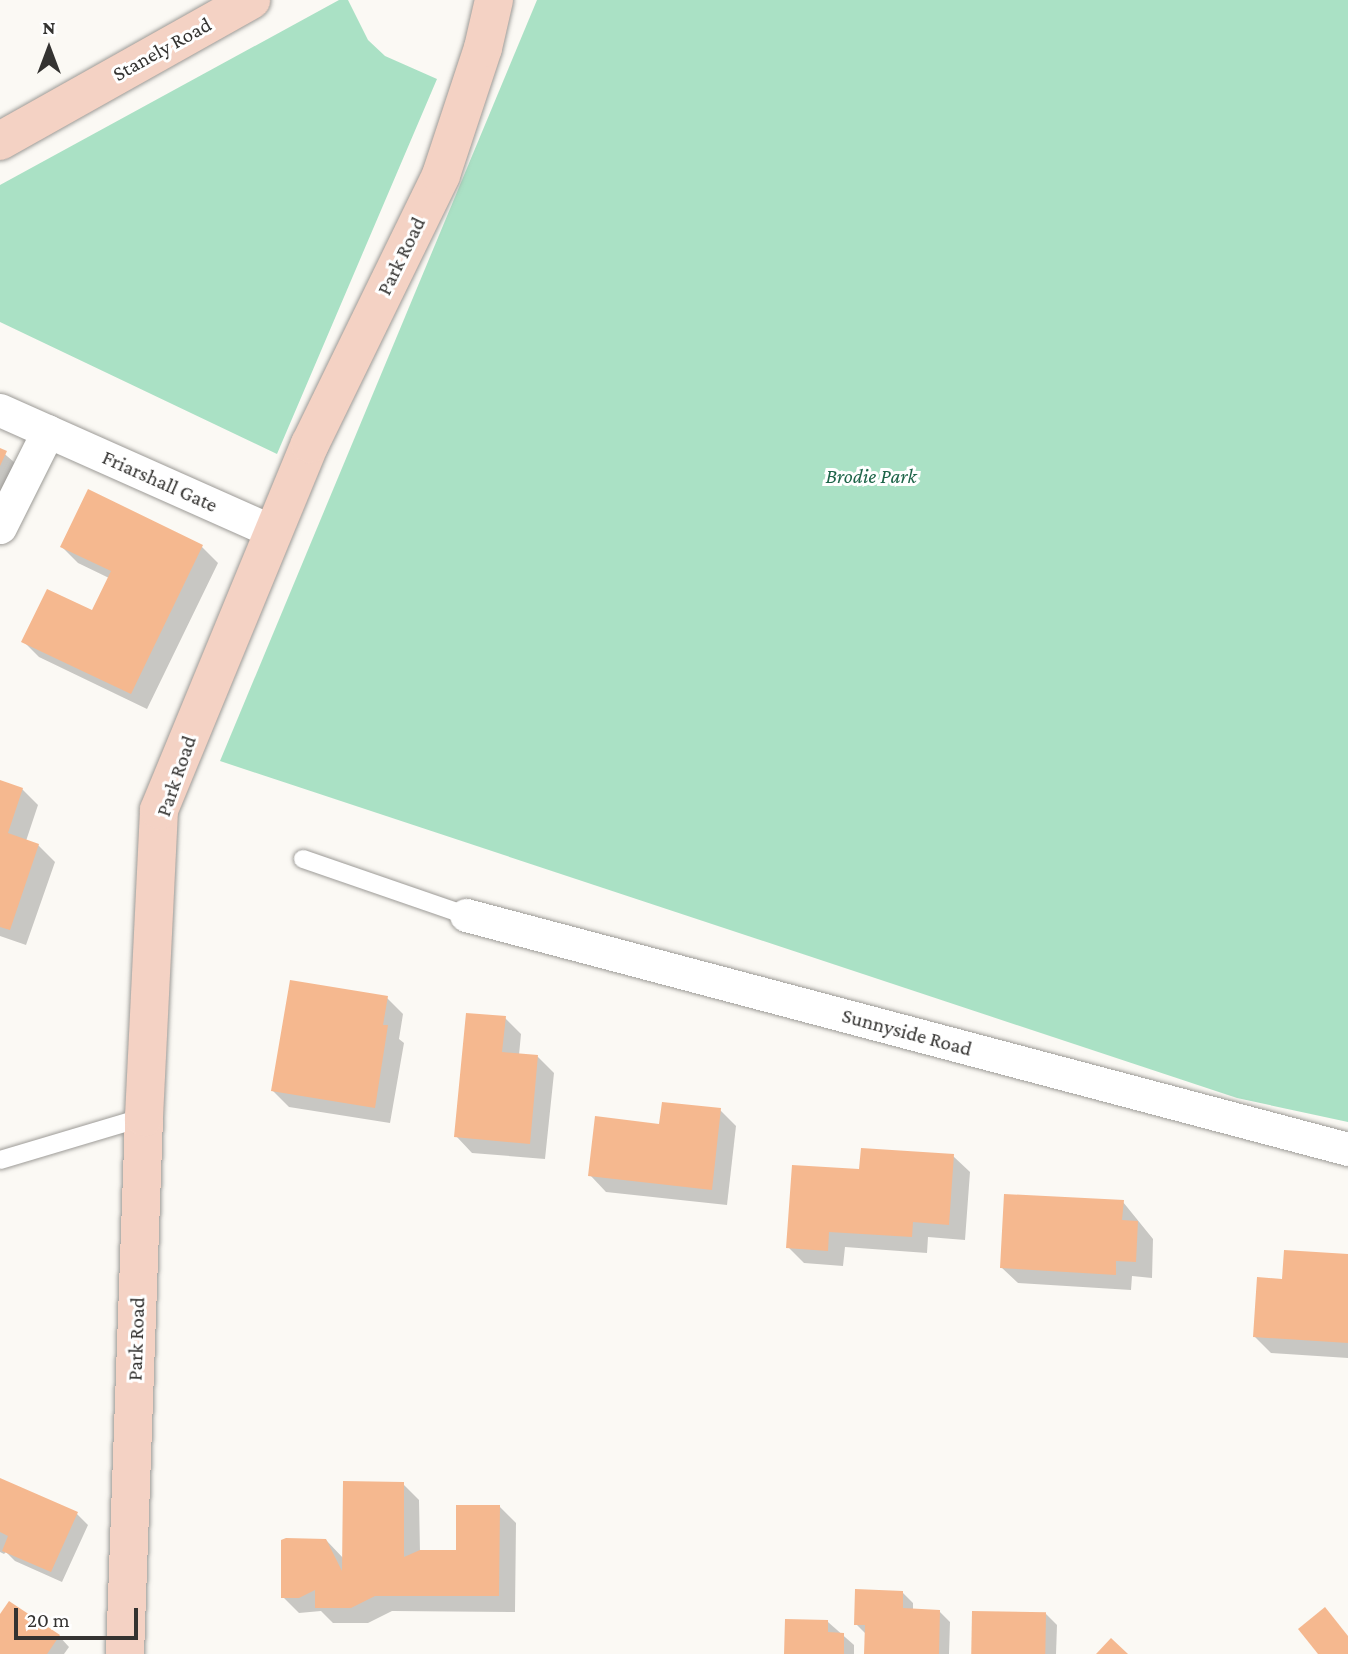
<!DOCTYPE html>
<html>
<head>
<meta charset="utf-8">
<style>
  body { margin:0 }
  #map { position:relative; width:1348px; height:1654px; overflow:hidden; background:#fbf9f4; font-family:"Crimson Pro",serif }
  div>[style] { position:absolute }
  .green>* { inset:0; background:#aae1c5 }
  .shadow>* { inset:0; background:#0003 }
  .building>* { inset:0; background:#f5b88f; transform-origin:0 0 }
  .roads { filter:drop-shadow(0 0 2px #9d9b97) drop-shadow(0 0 2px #9d9b97) }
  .lane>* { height:18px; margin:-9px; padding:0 9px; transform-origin:9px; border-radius:9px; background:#fff }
  .street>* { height:33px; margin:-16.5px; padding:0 16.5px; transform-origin:16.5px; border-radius:16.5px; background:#fff }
  .secondary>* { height:38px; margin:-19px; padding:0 19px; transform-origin:19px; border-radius:19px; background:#f4d2c4 }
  span { translate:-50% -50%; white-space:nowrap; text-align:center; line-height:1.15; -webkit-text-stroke:6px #fff; paint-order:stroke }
  .street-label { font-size:21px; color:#343331 }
  .park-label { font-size:21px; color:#1e6549; font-style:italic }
  .north { position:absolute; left:14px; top:14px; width:70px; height:70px; -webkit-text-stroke:5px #fff; paint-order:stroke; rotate:0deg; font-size:19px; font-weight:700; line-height:28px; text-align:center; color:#343331 }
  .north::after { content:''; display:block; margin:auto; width:24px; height:32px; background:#343331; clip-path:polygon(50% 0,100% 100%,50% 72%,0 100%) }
  .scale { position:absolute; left:14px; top:1608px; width:124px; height:32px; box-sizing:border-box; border:4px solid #343331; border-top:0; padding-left:9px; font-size:21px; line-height:24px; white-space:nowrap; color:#343331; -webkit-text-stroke:5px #fff; paint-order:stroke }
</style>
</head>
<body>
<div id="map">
  <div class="green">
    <i style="clip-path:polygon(339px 0,348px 0,368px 40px,385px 56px,437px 79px,277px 454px,0 322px,0 185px)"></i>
    <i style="clip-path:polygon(537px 0,1348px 0,1348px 1122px,1237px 1098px,220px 761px)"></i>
  </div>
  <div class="shadow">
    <i style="clip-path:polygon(0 450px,22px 469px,0 514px)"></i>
    <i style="clip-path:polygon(62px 547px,202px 547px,218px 563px,147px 709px,39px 657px,23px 641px,93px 613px,109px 578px,78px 563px)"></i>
    <i style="clip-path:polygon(0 782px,22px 789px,38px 805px,26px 841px,38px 845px,55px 862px,26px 945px,0 936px)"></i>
    <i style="clip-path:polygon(387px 998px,403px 1014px,399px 1039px,404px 1043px,390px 1123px,289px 1107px,273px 1091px)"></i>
    <i style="clip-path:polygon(505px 1018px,521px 1034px,519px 1055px,538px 1057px,554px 1073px,545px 1159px,472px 1153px,456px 1136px)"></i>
    <i style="clip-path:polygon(720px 1110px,736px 1126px,727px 1205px,606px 1192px,590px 1175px,661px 1126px)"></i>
    <i style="clip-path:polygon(953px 1156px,970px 1172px,965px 1240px,928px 1237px,927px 1253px,845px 1247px,843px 1266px,804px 1263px,788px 1247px,861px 1171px)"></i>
    <i style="clip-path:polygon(1123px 1202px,1153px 1239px,1152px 1278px,1132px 1276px,1131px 1290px,1018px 1283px,1001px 1267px)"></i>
    <i style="clip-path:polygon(1348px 1255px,1348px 1358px,1271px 1353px,1255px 1337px,1284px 1281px)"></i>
    <i style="clip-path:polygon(0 1479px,77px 1514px,88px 1525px,62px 1582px,15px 1561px,6px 1552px,4px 1554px,0 1552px)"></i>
    <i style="clip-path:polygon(403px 1484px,419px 1500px,420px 1552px,457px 1552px,499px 1506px,516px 1523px,515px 1612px,392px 1611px,368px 1623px,333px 1623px,321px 1611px,299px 1613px,283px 1597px,326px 1540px,344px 1559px)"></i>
    <i style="clip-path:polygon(903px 1593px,913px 1603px,913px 1610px,939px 1611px,950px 1622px,949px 1654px,866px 1654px,866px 1634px,856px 1624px)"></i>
    <i style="clip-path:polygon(1046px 1614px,1057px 1625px,1056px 1654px,973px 1654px)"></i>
    <i style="clip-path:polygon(0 1617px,59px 1636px,69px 1647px,64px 1654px,0 1654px)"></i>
    <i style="clip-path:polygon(828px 1622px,854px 1645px,854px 1654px,786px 1654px)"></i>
  </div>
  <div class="building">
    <i style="clip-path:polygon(0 448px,7px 451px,0 466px)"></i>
    <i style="clip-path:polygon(88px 489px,203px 545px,131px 694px,21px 642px,47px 589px,92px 610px,111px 571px,60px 547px)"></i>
    <i style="clip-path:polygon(0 780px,23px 788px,8px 833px,39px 844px,10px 930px,0 927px)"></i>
    <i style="clip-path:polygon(290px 980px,388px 996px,383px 1025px,388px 1025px,375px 1108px,271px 1091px)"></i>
    <i style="clip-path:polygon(466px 1013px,506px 1016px,502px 1052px,538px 1055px,530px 1144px,454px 1137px)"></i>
    <i style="clip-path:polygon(662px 1102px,721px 1108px,712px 1190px,588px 1176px,595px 1116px,659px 1124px)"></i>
    <i style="clip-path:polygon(861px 1148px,954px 1154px,949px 1225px,913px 1222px,912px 1237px,829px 1232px,828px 1251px,786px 1248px,792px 1165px,859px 1169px)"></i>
    <i style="clip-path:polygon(1004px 1194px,1124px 1200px,1122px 1220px,1138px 1221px,1136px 1262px,1116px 1261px,1116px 1275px,1000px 1268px)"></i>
    <i style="clip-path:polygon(1284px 1250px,1348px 1254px,1348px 1343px,1253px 1337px,1257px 1277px,1282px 1279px)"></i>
    <i style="clip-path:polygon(0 1478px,78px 1512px,51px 1572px,2px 1551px,8px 1536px,0 1532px)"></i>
    <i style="clip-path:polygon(343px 1481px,404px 1482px,404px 1557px,420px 1550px,456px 1550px,456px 1505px,500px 1505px,499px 1596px,375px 1596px,351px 1608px,315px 1608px,315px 1590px,299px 1598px,281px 1598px,281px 1540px,286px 1538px,326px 1539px,342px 1571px)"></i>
    <i style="clip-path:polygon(855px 1589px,903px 1591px,903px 1608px,940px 1610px,939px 1654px,864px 1654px,865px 1625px,854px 1625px)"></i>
    <i style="clip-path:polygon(9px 1601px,60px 1635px,47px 1654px,0 1654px,0 1614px)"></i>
    <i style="clip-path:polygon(1325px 1607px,1348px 1636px,1348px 1654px,1318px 1654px,1298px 1629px)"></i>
    <i style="left:972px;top:1611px;width:74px;height:43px;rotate:1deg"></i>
    <i style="clip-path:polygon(785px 1619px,828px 1620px,828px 1632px,844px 1633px,844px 1654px,784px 1654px)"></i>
    <i style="clip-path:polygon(1111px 1638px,1128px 1654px,1096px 1654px)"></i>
  </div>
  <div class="roads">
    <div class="lane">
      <i style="left:303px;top:859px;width:172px;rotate:19deg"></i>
      <i style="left:0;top:1160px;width:150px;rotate:-16.6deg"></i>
    </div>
    <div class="street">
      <i style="left:0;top:410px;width:298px;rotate:24deg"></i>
      <i style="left:0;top:527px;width:107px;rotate:-63.4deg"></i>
      <i style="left:466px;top:915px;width:913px;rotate:14.86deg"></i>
    </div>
    <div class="secondary">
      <i style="left:0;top:141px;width:288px;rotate:-29.3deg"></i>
      <i style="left:125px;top:1654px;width:537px;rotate:-87.97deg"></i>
      <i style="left:144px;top:1117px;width:307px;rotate:-87.2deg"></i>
      <i style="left:159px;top:810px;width:396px;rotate:-67.6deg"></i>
      <i style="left:310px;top:444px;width:299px;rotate:-64deg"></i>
      <i style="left:441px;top:175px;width:134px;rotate:-71.7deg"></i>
      <i style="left:483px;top:48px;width:49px;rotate:-77.1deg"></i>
    </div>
  </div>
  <div class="street-label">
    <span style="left:162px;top:49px;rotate:-29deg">Stanely Road</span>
    <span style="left:401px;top:256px;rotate:-64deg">Park Road</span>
    <span style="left:160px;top:481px;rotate:24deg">Friarshall Gate</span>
    <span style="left:176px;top:776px;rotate:-71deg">Park Road</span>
    <span style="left:907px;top:1032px;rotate:15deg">Sunnyside Road</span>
    <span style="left:136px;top:1339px;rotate:-88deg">Park Road</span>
  </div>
  <div class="park-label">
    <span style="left:871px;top:476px">Brodie Park</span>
  </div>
  <div class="north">N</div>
  <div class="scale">20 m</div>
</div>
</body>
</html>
